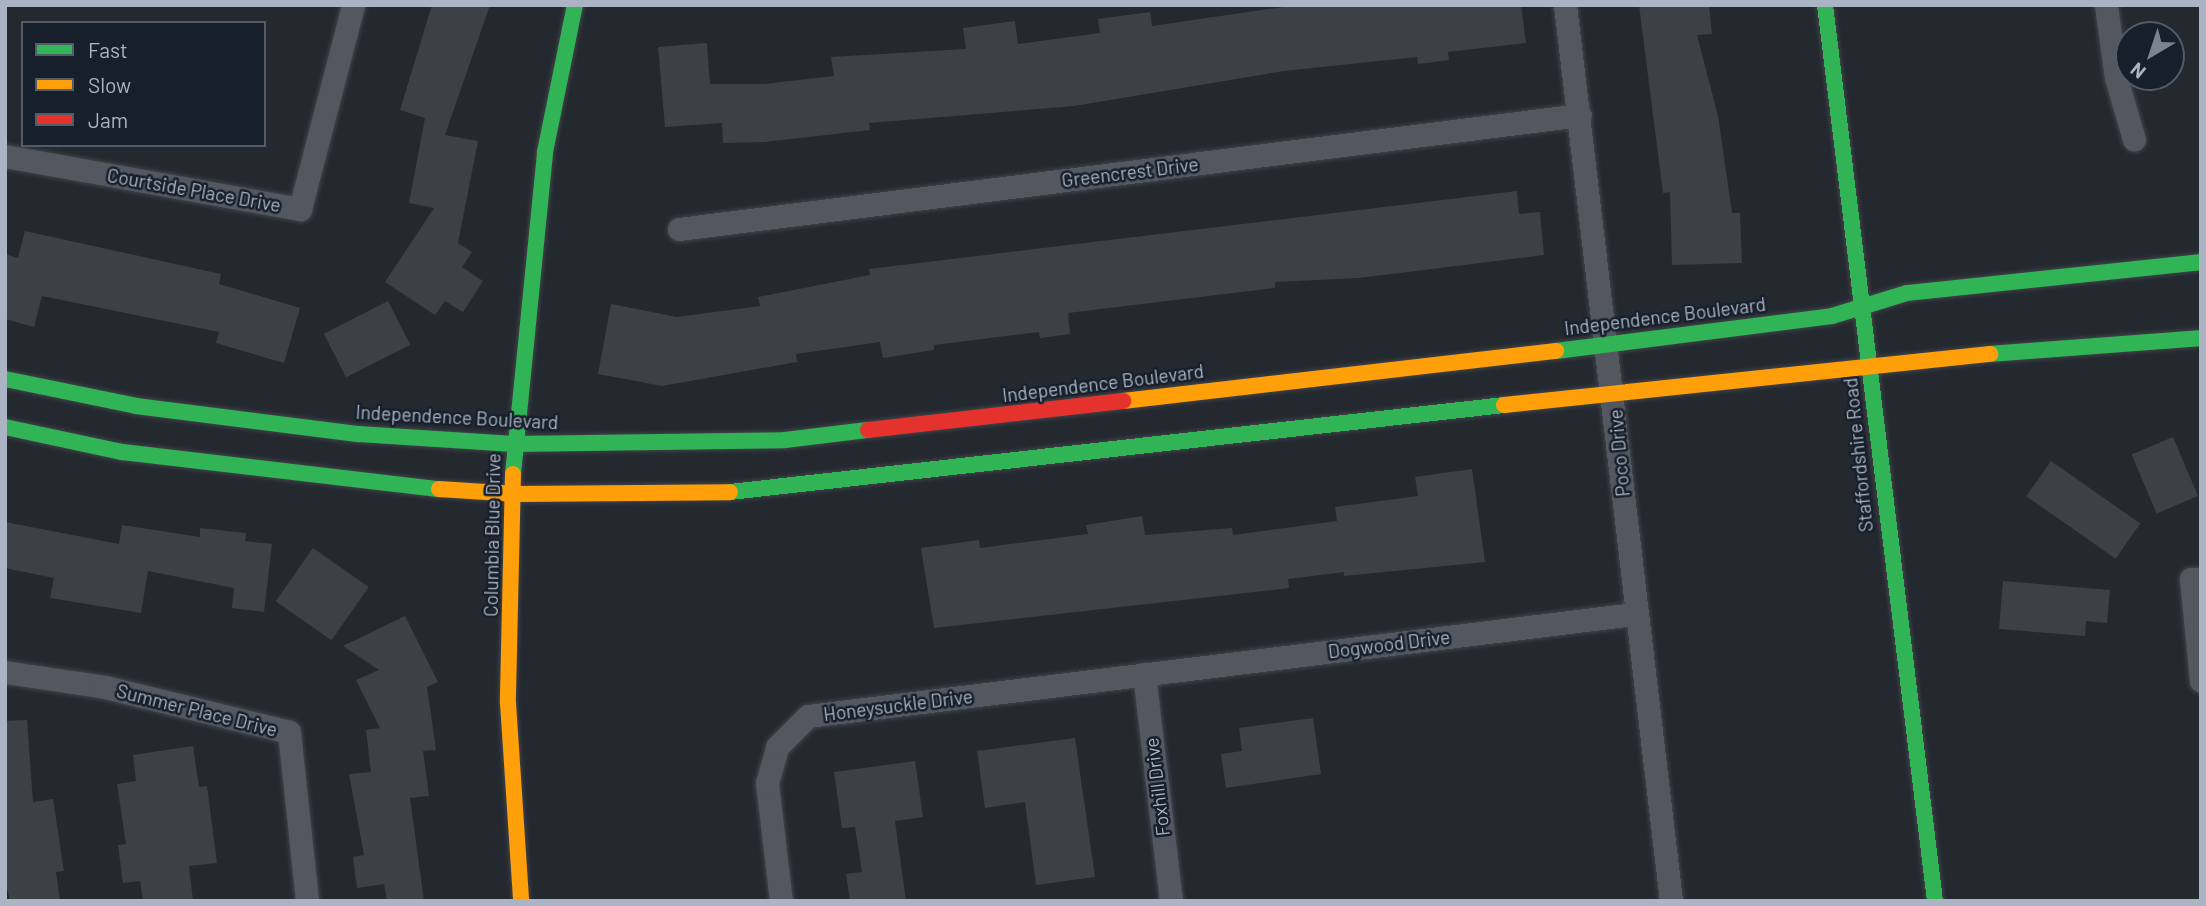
<!DOCTYPE html>
<html>
<head>
<meta charset="utf-8">
<style>
  body { margin:0 }
  #map { position:relative; width:2206px; height:906px; overflow:hidden; background:#242930; font-family:Barlow,sans-serif }
  div>[style] { position:absolute }
  .building>* { inset:0; background:#3c4148; transform-origin:0 0 }
  .roads { filter:drop-shadow(0 0 2px #404349) drop-shadow(0 0 2px #404349) }
  .street>* { height:23px; margin:-11.5px; padding:0 11.5px; transform-origin:11.5px; border-radius:11.5px; background:#525760 }
  .fast>* { height:16px; margin:-8px; padding:0 8px; transform-origin:8px; border-radius:8px; background:#30b455 }
  .slow>* { height:16px; margin:-8px; padding:0 8px; transform-origin:8px; border-radius:8px; background:#ff9f0a }
  .jam>* { height:16px; margin:-8px; padding:0 8px; transform-origin:8px; border-radius:8px; background:#e5322d }
  span { translate:-50% -50%; white-space:nowrap; text-align:center; line-height:1.15; -webkit-text-stroke:5px #171f2b; paint-order:stroke }
  .street-label { font-size:19px; color:#abb4c4 }
  .frame { position:absolute; inset:0; border:7px solid #abb4c4; pointer-events:none }
  .legend { position:absolute; left:21px; top:21px; width:245px; height:126px; box-sizing:border-box; background:#171f2b; border:2px solid #525b68; margin:0; padding:9px 12px; list-style:none; font-size:21px; color:#abb4c4 }
  .legend li { display:flex; align-items:center; gap:14px; height:35px }
  .legend b { width:35px; border:2px solid #525b68 }
  .north { position:absolute; left:2115px; top:21px; width:70px; height:70px; box-sizing:border-box; background:#171f2b; border:2px solid #525b68; border-radius:50%; rotate:219deg; font-size:19px; font-weight:700; line-height:28px; text-align:center; color:#abb4c4 }
  .north::after { content:''; display:block; margin:auto; width:24px; height:32px; background:#7c8390; clip-path:polygon(50% 0,100% 100%,50% 72%,0 100%) }
</style>
</head>
<body>
<div id="map">
  <div class="building">
    <i style="clip-path:polygon(432px 5px,490px 5px,445px 135px,478px 141px,458px 243px,472px 252px,462px 267px,483px 281px,463px 312px,445px 301px,435px 315px,385px 282px,434px 208px,409px 203px,425px 118px,400px 110px)"></i>
    <i style="clip-path:polygon(1297px 5px,1521px 5px,1526px 43px,1448px 52px,1449px 60px,1418px 64px,1417px 57px,1284px 71px,1074px 106px,869px 123px,870px 130px,764px 142px,723px 143px,722px 123px,665px 127px,658px 47px,707px 43px,710px 84px,764px 84px,834px 76px,831px 57px,966px 49px,963px 28px,1015px 21px,1018px 44px,1100px 33px,1098px 19px,1150px 12px,1152px 26px)"></i>
    <i style="clip-path:polygon(1639px 5px,1709px 5px,1712px 34px,1697px 35px,1718px 116px,1732px 213px,1740px 213px,1742px 263px,1672px 265px,1670px 192px,1663px 193px)"></i>
    <i style="clip-path:polygon(1517px 191px,1519px 214px,1540px 212px,1544px 255px,1359px 278px,1275px 282px,1275px 288px,1068px 313px,1070px 334px,1040px 338px,1039px 332px,934px 345px,934px 350px,883px 358px,880px 342px,796px 354px,797px 362px,662px 386px,598px 374px,611px 304px,677px 317px,760px 306px,758px 297px,870px 275px,869px 269px)"></i>
    <i style="clip-path:polygon(25px 231px,221px 274px,219px 284px,300px 308px,284px 363px,216px 343px,219px 332px,42px 296px,34px 327px,5px 319px,5px 254px,18px 258px)"></i>
    <i style="left:388px;top:301px;width:49px;height:72px;rotate:63deg"></i>
    <i style="left:2173px;top:437px;width:64px;height:45px;rotate:67deg"></i>
    <i style="left:2051px;top:461px;width:109px;height:43px;rotate:35deg"></i>
    <i style="clip-path:polygon(1472px 469px,1485px 562px,1344px 576px,1344px 572px,1288px 579px,1289px 588px,934px 628px,921px 548px,979px 540px,980px 548px,1088px 534px,1086px 525px,1142px 516px,1145px 535px,1232px 528px,1233px 535px,1337px 521px,1335px 507px,1418px 496px,1415px 477px)"></i>
    <i style="clip-path:polygon(5px 522px,119px 544px,122px 525px,200px 537px,200px 528px,246px 533px,245px 541px,272px 544px,264px 612px,232px 608px,234px 588px,148px 571px,141px 613px,50px 598px,54px 578px,5px 568px)"></i>
    <i style="left:313px;top:548px;width:68px;height:65px;rotate:35deg"></i>
    <i style="clip-path:polygon(2003px 581px,2110px 590px,2107px 623px,2086px 621px,2085px 636px,1999px 629px)"></i>
    <i style="clip-path:polygon(405px 616px,438px 682px,427px 687px,436px 750px,423px 751px,429px 796px,410px 798px,424px 901px,387px 901px,384px 884px,357px 888px,353px 857px,364px 855px,349px 774px,371px 772px,366px 730px,380px 728px,356px 680px,379px 670px,343px 646px)"></i>
    <i style="clip-path:polygon(1313px 718px,1321px 774px,1226px 788px,1221px 754px,1242px 751px,1239px 728px)"></i>
    <i style="clip-path:polygon(27px 720px,33px 802px,53px 799px,64px 871px,56px 872px,60px 901px,10px 901px,5px 880px,5px 721px)"></i>
    <i style="clip-path:polygon(1075px 738px,1095px 877px,1036px 885px,1025px 802px,985px 808px,977px 751px)"></i>
    <i style="clip-path:polygon(193px 746px,199px 787px,207px 786px,217px 863px,189px 866px,193px 901px,143px 901px,140px 881px,123px 883px,118px 845px,126px 844px,117px 784px,136px 781px,133px 755px)"></i>
    <i style="clip-path:polygon(915px 761px,923px 817px,895px 821px,906px 901px,850px 901px,846px 874px,862px 872px,855px 827px,842px 828px,834px 772px)"></i>
  </div>
  <div class="roads">
    <div class="street">
      <i style="left:1565px;top:5px;width:902px;rotate:83.25deg"></i>
      <i style="left:2106px;top:5px;width:74px;rotate:82.2deg"></i>
      <i style="left:2116px;top:78px;width:64px;rotate:73.6deg"></i>
      <i style="left:5px;top:156px;width:300px;rotate:10.2deg"></i>
      <i style="left:300px;top:209px;width:211px;rotate:-75.4deg"></i>
      <i style="left:679px;top:229px;width:908px;rotate:-7.21deg"></i>
      <i style="left:2201px;top:579px;width:10px;rotate:180deg"></i>
      <i style="left:2191px;top:579px;width:102px;rotate:84.4deg"></i>
      <i style="left:5px;top:672px;width:101px;rotate:8.5deg"></i>
      <i style="left:105px;top:687px;width:189px;rotate:13.7deg"></i>
      <i style="left:289px;top:732px;width:170px;rotate:83.9deg"></i>
      <i style="left:1144px;top:674px;width:229px;rotate:83.2deg"></i>
      <i style="left:781px;top:901px;width:119px;rotate:-96.8deg"></i>
      <i style="left:767px;top:783px;width:37px;rotate:-74deg"></i>
      <i style="left:777px;top:747px;width:44px;rotate:-45deg"></i>
      <i style="left:808px;top:716px;width:832px;rotate:-7.04deg"></i>
    </div>
    <div class="fast">
      <i style="left:1825px;top:5px;width:903px;rotate:83deg"></i>
      <i style="left:1556px;top:351px;width:278px;rotate:-7.2deg"></i>
      <i style="left:1832px;top:316px;width:78px;rotate:-17deg"></i>
      <i style="left:1907px;top:293px;width:296px;rotate:-6deg"></i>
      <i style="left:1990px;top:354px;width:212px;rotate:-4.3deg"></i>
      <i style="left:5px;top:379px;width:134px;rotate:11.6deg"></i>
      <i style="left:136px;top:406px;width:225px;rotate:7.2deg"></i>
      <i style="left:359px;top:434px;width:155px;rotate:3.7deg"></i>
      <i style="left:514px;top:444px;width:271px;rotate:-0.8deg"></i>
      <i style="left:785px;top:440px;width:84px;rotate:-6.9deg"></i>
      <i style="left:5px;top:427px;width:120px;rotate:12.1deg"></i>
      <i style="left:122px;top:452px;width:319px;rotate:6.7deg"></i>
      <i style="left:513px;top:474px;width:324px;rotate:-84.3deg"></i>
      <i style="left:545px;top:152px;width:150px;rotate:-78.5deg"></i>
      <i style="left:730px;top:492px;width:779px;rotate:-6.41deg"></i>
    </div>
    <div class="slow">
      <i style="left:1123px;top:401px;width:436px;rotate:-6.6deg"></i>
      <i style="left:1504px;top:405px;width:489px;rotate:-6deg"></i>
      <i style="left:513px;top:474px;width:229px;rotate:91.3deg"></i>
      <i style="left:508px;top:703px;width:198px;rotate:86.2deg"></i>
      <i style="left:439px;top:489px;width:78px;rotate:3.7deg"></i>
      <i style="left:517px;top:494px;width:213px;rotate:-0.5deg"></i>
    </div>
    <div class="jam">
      <i style="left:868px;top:430px;width:257px;rotate:-6.5deg"></i>
    </div>
  </div>
  <div class="street-label">
    <span style="left:1130px;top:172px;rotate:-7deg">Greencrest Drive</span>
    <span style="left:194px;top:190px;rotate:10deg">Courtside Place Drive</span>
    <span style="left:1665px;top:316px;rotate:-7deg">Independence Boulevard</span>
    <span style="left:1103px;top:383px;rotate:-7deg">Independence Boulevard</span>
    <span style="left:457px;top:417px;rotate:3deg">Independence Boulevard</span>
    <span style="left:1619px;top:453px;rotate:-95deg">Poco Drive</span>
    <span style="left:1858px;top:455px;rotate:-96deg">Staffordshire Road</span>
    <span style="left:492px;top:535px;rotate:-89deg">Columbia Blue Drive</span>
    <span style="left:1389px;top:644px;rotate:-7deg">Dogwood Drive</span>
    <span style="left:898px;top:705px;rotate:-7deg">Honeysuckle Drive</span>
    <span style="left:197px;top:710px;rotate:14deg">Summer Place Drive</span>
    <span style="left:1157px;top:787px;rotate:-97deg">Foxhill Drive</span>
  </div>
  <div class="frame"></div>
  <ul class="legend">
  <li><b style="height:9px;background:#30b455"></b>Fast</li>
  <li><b style="height:9px;background:#ff9f0a"></b>Slow</li>
  <li><b style="height:9px;background:#e5322d"></b>Jam</li>
  </ul>
  <div class="north">N</div>
</div>
</body>
</html>
